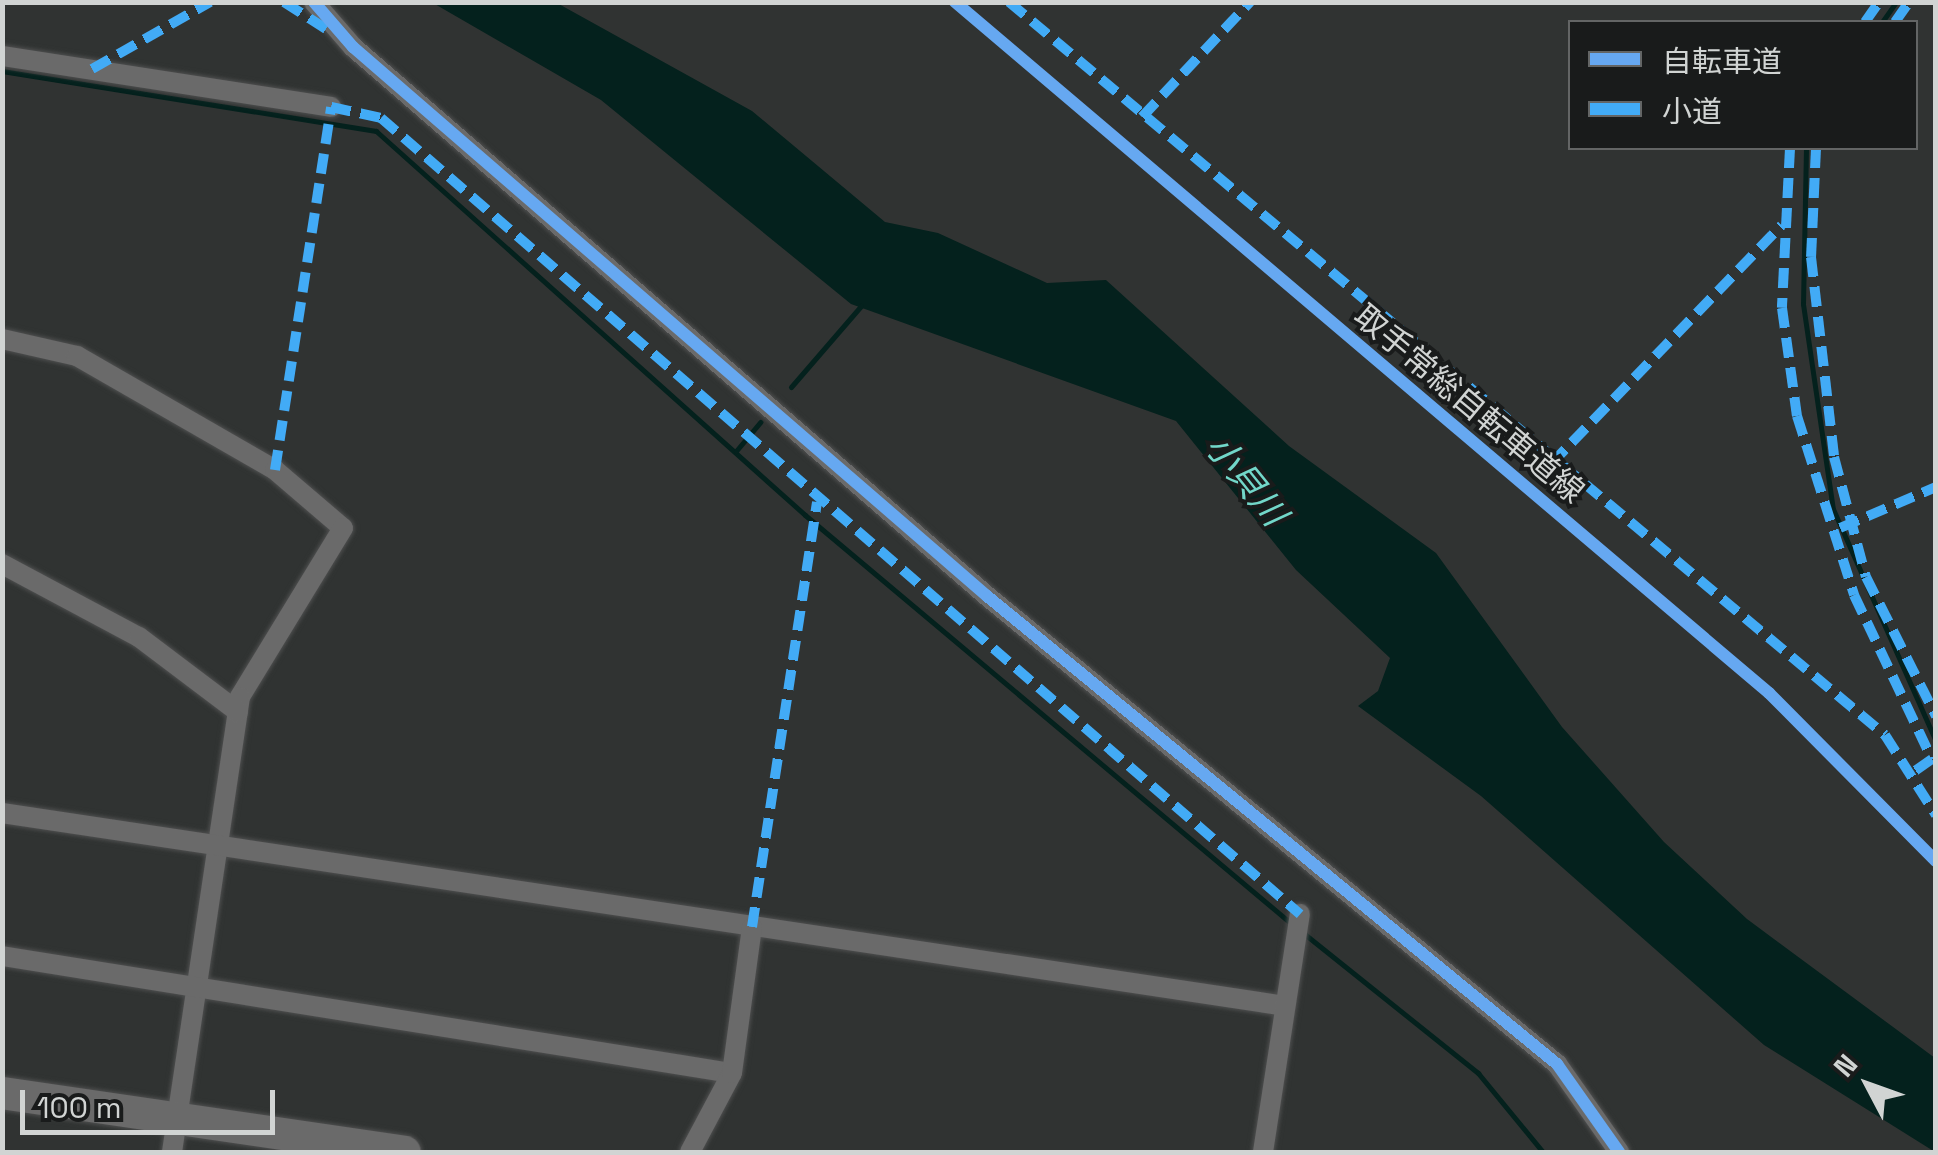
<!DOCTYPE html>
<html>
<head>
<meta charset="utf-8">
<style>
  body { margin:0 }
  #map { position:relative; width:1938px; height:1155px; overflow:hidden; background:#303332; font-family:"Space Grotesk","Noto Sans JP",sans-serif }
  div>[style] { position:absolute }
  .water>* { inset:0; background:#04211d }
  .stream>* { height:5px; margin:-2.5px; padding:0 2.5px; transform-origin:2.5px; border-radius:2.5px; background:#04211d }
  .roads { filter:drop-shadow(0 0 2px #4e4f4f) drop-shadow(0 0 2px #4e4f4f) }
  .minor>* { height:20px; margin:-10px; padding:0 10px; transform-origin:10px; border-radius:10px; background:#6a6a6a }
  .primary>* { height:32px; margin:-16px; padding:0 16px; transform-origin:16px; border-radius:16px; background:#6a6a6a }
  .quiet>* { height:10px; margin-top:-5px; transform-origin:0; background:repeating-linear-gradient(90deg,#42abf6 0 20px,transparent 0 30px) }
  .cycleway>* { height:12px; margin:-6px; padding:0 6px; transform-origin:6px; border-radius:6px; background:#66a8f1 }
  span { translate:-50% -50%; white-space:nowrap; text-align:center; line-height:1.15; -webkit-text-stroke:8px #191b1b; paint-order:stroke }
  .street-label { font-size:32px; color:#d1d4d3 }
  .water-label { font-size:35px; color:#72d7c9; font-style:italic }
  .frame { position:absolute; inset:0; border:5px solid #d1d4d3; pointer-events:none }
  .legend { position:absolute; left:1568px; top:20px; width:350px; height:130px; box-sizing:border-box; background:#191b1b; border:2px solid #636565; margin:0; padding:12px 18px; list-style:none; font-size:30px; color:#d1d4d3 }
  .legend li { display:flex; align-items:center; gap:20px; height:50px }
  .legend b { width:50px; border:2px solid #636565 }
  .north { position:absolute; left:1818px; top:1035px; width:100px; height:100px; -webkit-text-stroke:8px #191b1b; paint-order:stroke; rotate:311deg; font-size:28px; font-weight:700; line-height:40px; text-align:center; color:#d1d4d3 }
  .north::after { content:''; display:block; margin:auto; width:35px; height:45px; background:#d1d4d3; clip-path:polygon(50% 0,100% 100%,50% 72%,0 100%) }
  .scale { position:absolute; left:20px; top:1090px; width:255px; height:45px; box-sizing:border-box; border:5px solid #d1d4d3; border-top:0; padding-left:12px; font-size:30px; line-height:35px; white-space:nowrap; color:#d1d4d3; -webkit-text-stroke:8px #191b1b; paint-order:stroke }
</style>
</head>
<body>
<div id="map">
  <div class="water">
    <i style="clip-path:polygon(433px 3px,557px 3px,752px 111px,885px 222px,938px 233px,1047px 283px,1106px 280px,1289px 446px,1436px 553px,1562px 727px,1664px 842px,1747px 919px,1935px 1058px,1935px 1152px,1764px 1045px,1481px 796px,1358px 706px,1378px 691px,1390px 658px,1296px 570px,1176px 421px,851px 304px,601px 100px)"></i>
  </div>
  <div class="stream">
    <i style="left:1882px;top:22px;width:24px;rotate:-55deg"></i>
    <i style="left:2px;top:71px;width:379px;rotate:9.1deg"></i>
    <i style="left:376px;top:131px;width:576px;rotate:41.83deg"></i>
    <i style="left:805px;top:515px;width:637px;rotate:40.04deg"></i>
    <i style="left:1806px;top:148px;width:156px;rotate:91.1deg"></i>
    <i style="left:1803px;top:304px;width:207px;rotate:81.7deg"></i>
    <i style="left:1833px;top:509px;width:254px;rotate:66.1deg"></i>
    <i style="left:791px;top:387px;width:107px;rotate:-49.2deg"></i>
    <i style="left:736px;top:451px;width:38px;rotate:-50deg"></i>
    <i style="left:1302px;top:932px;width:226px;rotate:38.7deg"></i>
    <i style="left:1478px;top:1073px;width:102px;rotate:50.6deg"></i>
  </div>
  <div class="roads">
    <div class="minor">
      <i style="left:314px;top:2px;width:60px;rotate:49.1deg"></i>
      <i style="left:353px;top:47px;width:839px;rotate:40.89deg"></i>
      <i style="left:987px;top:596px;width:738px;rotate:39.39deg"></i>
      <i style="left:1557px;top:1064px;width:108px;rotate:54.8deg"></i>
      <i style="left:2px;top:56px;width:333px;rotate:8.8deg"></i>
      <i style="left:2px;top:339px;width:77px;rotate:12.8deg"></i>
      <i style="left:77px;top:356px;width:228px;rotate:29.9deg"></i>
      <i style="left:275px;top:470px;width:89px;rotate:40.5deg"></i>
      <i style="left:343px;top:528px;width:198px;rotate:121.4deg"></i>
      <i style="left:240px;top:697px;width:460px;rotate:98.5deg"></i>
      <i style="left:2px;top:564px;width:155px;rotate:28.1deg"></i>
      <i style="left:139px;top:637px;width:124px;rotate:37.1deg"></i>
      <i style="left:2px;top:813px;width:1297px;rotate:8.55deg"></i>
      <i style="left:2px;top:956px;width:739px;rotate:9.11deg"></i>
      <i style="left:690px;top:1152px;width:89px;rotate:-62deg"></i>
      <i style="left:732px;top:1073px;width:147px;rotate:-82.2deg"></i>
      <i style="left:1263px;top:1152px;width:241px;rotate:-81.2deg"></i>
    </div>
    <div class="primary">
      <i style="left:2px;top:1093px;width:407px;rotate:8.3deg"></i>
    </div>
  </div>
  <div class="quiet">
    <i style="left:284px;top:2px;width:50px;rotate:32.7deg"></i>
    <i style="left:1009px;top:2px;width:1142px;rotate:39.92deg"></i>
    <i style="left:1885px;top:735px;width:95px;rotate:57.5deg"></i>
    <i style="left:1865px;top:22px;width:24px;rotate:-55deg"></i>
    <i style="left:1895px;top:22px;width:24px;rotate:-55deg"></i>
    <i style="left:92px;top:69px;width:136px;rotate:-29.6deg"></i>
    <i style="left:1142px;top:117px;width:158px;rotate:-46.8deg"></i>
    <i style="left:1790px;top:148px;width:160px;rotate:92.9deg"></i>
    <i style="left:1782px;top:308px;width:109px;rotate:82.1deg"></i>
    <i style="left:1797px;top:416px;width:188px;rotate:72.3deg"></i>
    <i style="left:1854px;top:595px;width:182px;rotate:64.6deg"></i>
    <i style="left:1932px;top:759px;width:24px;rotate:145deg"></i>
    <i style="left:1816px;top:148px;width:109px;rotate:92.6deg"></i>
    <i style="left:1811px;top:257px;width:201px;rotate:83.4deg"></i>
    <i style="left:1834px;top:457px;width:124px;rotate:75.1deg"></i>
    <i style="left:1866px;top:577px;width:156px;rotate:63.3deg"></i>
    <i style="left:1551px;top:464px;width:332px;rotate:-46deg"></i>
    <i style="left:275px;top:470px;width:367px;rotate:-81.2deg"></i>
    <i style="left:331px;top:107px;width:51px;rotate:12.4deg"></i>
    <i style="left:381px;top:118px;width:1216px;rotate:40.9deg"></i>
    <i style="left:1840px;top:528px;width:104px;rotate:-23.1deg"></i>
    <i style="left:752px;top:927px;width:430px;rotate:-81.3deg"></i>
  </div>
  <div class="cycleway">
    <i style="left:314px;top:2px;width:60px;rotate:49.1deg"></i>
    <i style="left:353px;top:47px;width:839px;rotate:40.89deg"></i>
    <i style="left:987px;top:596px;width:738px;rotate:39.39deg"></i>
    <i style="left:1557px;top:1064px;width:108px;rotate:54.8deg"></i>
    <i style="left:955px;top:2px;width:1068px;rotate:40.33deg"></i>
    <i style="left:1769px;top:693px;width:237px;rotate:45.2deg"></i>
  </div>
  <div class="street-label">
    <span style="left:1469px;top:404px;rotate:40deg">取手常総自転車道線</span>
  </div>
  <div class="water-label">
    <span style="left:1246px;top:480px;rotate:51deg">小貝川</span>
  </div>
  <div class="frame"></div>
  <ul class="legend">
  <li><b style="height:12px;background:#66a8f1"></b>自転車道</li>
  <li><b style="height:12px;background:#42abf6"></b>小道</li>
  </ul>
  <div class="north">N</div>
  <div class="scale">100 m</div>
</div>
</body>
</html>
